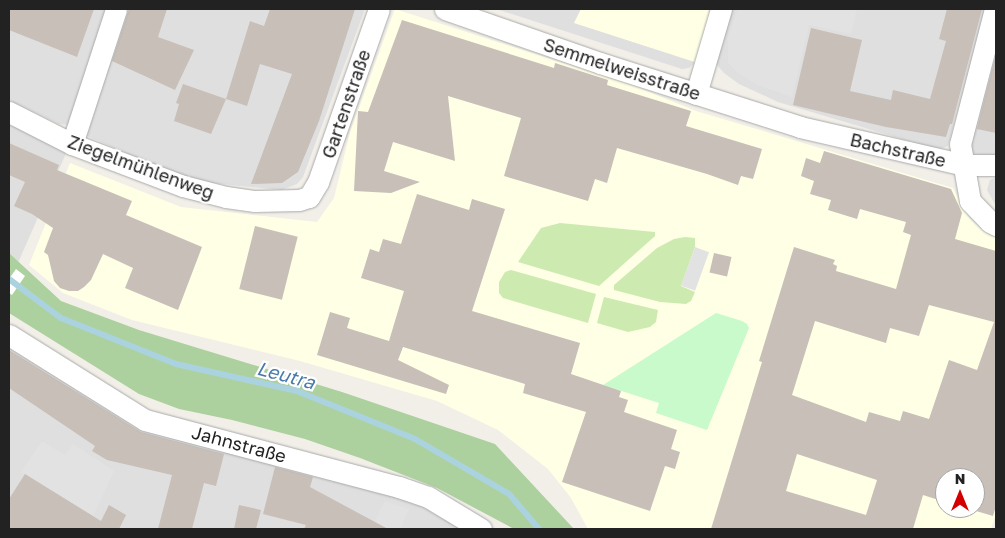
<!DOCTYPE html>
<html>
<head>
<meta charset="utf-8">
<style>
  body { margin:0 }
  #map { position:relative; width:1005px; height:538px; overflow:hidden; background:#f2efe9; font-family:"Golos Text",sans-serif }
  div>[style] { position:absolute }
  .residential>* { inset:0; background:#e0dfdf }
  .education>* { inset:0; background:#ffffe5 }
  .grass>* { inset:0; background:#cdebb0 }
  .forest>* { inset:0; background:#add19e }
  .park>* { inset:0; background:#c8facc }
  .parking>* { inset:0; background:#e2e2e2; transform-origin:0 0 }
  .pier>* { inset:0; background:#fff }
  .stream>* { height:6px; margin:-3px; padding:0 3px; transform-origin:3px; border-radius:3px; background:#aad3df }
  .building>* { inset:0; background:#c7bfb8; transform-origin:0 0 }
  .roads { filter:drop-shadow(0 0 1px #a9a9a9) drop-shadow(0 0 1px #a9a9a9) }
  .street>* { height:21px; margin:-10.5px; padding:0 10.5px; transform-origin:10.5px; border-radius:10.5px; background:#fff }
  span { translate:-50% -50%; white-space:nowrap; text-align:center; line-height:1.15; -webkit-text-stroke:4.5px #fff; paint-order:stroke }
  .street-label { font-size:18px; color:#222 }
  .water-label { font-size:19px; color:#4a7aab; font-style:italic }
  .frame { position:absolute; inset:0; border:10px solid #222; pointer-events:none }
  .north { position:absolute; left:935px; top:468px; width:50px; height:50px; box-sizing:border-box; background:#fff; border:1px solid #a7a7a7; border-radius:50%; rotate:0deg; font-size:14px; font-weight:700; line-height:20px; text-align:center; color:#222 }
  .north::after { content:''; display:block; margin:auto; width:18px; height:22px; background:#d40000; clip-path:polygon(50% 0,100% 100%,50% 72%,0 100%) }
</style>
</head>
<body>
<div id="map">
  <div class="residential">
    <i style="clip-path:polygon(9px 9px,109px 9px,69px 125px,59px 124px,9px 100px)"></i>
    <i style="clip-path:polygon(118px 9px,365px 9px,303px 177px,297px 184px,282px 190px,211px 183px,168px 171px,80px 133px)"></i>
    <i style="clip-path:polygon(496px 9px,581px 9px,575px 23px,695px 62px,689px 68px,682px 69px)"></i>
    <i style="clip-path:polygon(730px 9px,986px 9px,948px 146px,940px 149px,929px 147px,778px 102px,739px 84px,724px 73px,717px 65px,715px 56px)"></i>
    <i style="clip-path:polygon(996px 38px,996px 159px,975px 155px,971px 150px,971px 143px)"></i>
    <i style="clip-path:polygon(9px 124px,67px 151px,18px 263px,9px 253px)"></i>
    <i style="clip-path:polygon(996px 177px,996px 206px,987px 190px,990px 180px)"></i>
    <i style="clip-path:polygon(9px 338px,143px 425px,416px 498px,470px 529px,9px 529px)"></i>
  </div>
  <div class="education">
    <i style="clip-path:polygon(evenodd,395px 9px,632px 85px,696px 111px,953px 188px,969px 218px,980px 228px,996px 234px,996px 514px,991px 529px,588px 529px,571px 498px,548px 469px,498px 430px,437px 401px,300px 361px,132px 320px,63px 293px,29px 265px,70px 163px,181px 207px,317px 222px,334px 198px,350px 132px,395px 9px,945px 478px,975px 478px,975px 508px,945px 508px,945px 478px)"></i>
    <i style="clip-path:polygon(581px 9px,714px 9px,695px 62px,574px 23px)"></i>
  </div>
  <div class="grass">
    <i style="clip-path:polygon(560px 223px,655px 232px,655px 236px,599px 286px,518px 262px,541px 228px)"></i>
    <i style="clip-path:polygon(685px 237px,695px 238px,695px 247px,681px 286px,695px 292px,691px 301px,686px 304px,660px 302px,614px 290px,614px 285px,657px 248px,674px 239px)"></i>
    <i style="clip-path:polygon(511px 270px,596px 294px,588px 323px,503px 298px,499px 293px,499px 282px,505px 272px)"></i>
    <i style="clip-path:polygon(604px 297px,658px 310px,656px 322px,650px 327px,628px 332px,597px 323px)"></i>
  </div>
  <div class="forest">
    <i style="clip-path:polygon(9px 253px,61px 301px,139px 330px,342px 392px,495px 444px,574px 529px,514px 529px,437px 488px,360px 458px,305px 439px,232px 420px,179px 409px,139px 394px,9px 313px)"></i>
  </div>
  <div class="park">
    <i style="clip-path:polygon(716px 313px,742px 321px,747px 324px,749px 328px,707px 430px,656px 413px,659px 403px,603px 385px)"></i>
  </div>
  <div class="parking">
    <i style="clip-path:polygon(738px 9px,857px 9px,851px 34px,809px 25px,792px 97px,756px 84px,738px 73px,728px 63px,728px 36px)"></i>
    <i style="left:695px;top:247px;width:15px;height:41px;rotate:20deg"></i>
    <i style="clip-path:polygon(42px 441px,65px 455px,73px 444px,114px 471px,93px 516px,21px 472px)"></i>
    <i style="clip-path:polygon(385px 501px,409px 509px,400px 529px,371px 529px)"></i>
  </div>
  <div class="pier">
    <i style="clip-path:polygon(16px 269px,25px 276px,12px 295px,9px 293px,9px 279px)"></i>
  </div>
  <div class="stream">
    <i style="left:9px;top:279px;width:65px;rotate:36.9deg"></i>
    <i style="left:61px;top:318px;width:124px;rotate:21.8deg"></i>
    <i style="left:176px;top:364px;width:124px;rotate:12.6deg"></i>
    <i style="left:297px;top:391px;width:127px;rotate:22.1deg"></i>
    <i style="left:415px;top:439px;width:109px;rotate:30.3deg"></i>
    <i style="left:509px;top:494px;width:46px;rotate:49.4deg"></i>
  </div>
  <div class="building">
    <i style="clip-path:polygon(9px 9px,94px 9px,77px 57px,9px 30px)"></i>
    <i style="clip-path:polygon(129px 9px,167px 9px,158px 37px,194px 50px,175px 90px,112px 61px)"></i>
    <i style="clip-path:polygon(270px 9px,355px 9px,319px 121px,298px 172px,282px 183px,251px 184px,292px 74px,260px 64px,247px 106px,226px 99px,250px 21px,264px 26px)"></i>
    <i style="clip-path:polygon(947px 9px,982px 9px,952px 124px,950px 124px,946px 137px,886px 127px,793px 105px,811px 28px,862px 40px,850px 91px,891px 100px,893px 90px,930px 99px,946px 41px,939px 39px)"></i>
    <i style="clip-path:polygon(402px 20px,554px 68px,555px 63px,608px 80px,607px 85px,691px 111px,686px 126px,762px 149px,753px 179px,741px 176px,738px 185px,707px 174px,617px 148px,607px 183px,595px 179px,588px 201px,504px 176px,521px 118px,448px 96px,455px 161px,393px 142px,384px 171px,420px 182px,391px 193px,354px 191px,358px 111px,368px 112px)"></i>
    <i style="clip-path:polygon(996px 54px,996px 133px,977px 129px)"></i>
    <i style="clip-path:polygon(183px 84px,226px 99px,211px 134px,174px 121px,179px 104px,176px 103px)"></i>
    <i style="clip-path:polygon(9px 143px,59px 165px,57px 170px,132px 201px,126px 215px,202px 247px,178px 310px,125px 288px,133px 268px,103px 254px,91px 280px,84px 287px,78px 291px,69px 291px,60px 288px,54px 281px,48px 255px,44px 252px,53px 228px,32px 214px,14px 206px,25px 182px,9px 175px)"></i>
    <i style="clip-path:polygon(evenodd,824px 151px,951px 189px,962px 213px,955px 239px,996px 251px,996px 506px,993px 516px,966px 508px,975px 508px,975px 478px,945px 478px,945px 502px,923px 495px,913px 529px,711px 529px,762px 362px,759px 361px,794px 247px,835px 260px,833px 264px,837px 266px,836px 271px,896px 289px,911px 235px,903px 232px,906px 222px,860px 209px,857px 219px,828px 210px,831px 200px,810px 194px,814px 181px,801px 176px,806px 158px,820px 163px,824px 151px,929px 305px,994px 322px,977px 370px,949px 360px,929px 419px,903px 411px,900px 421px,869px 412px,866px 422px,792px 395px,815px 321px,886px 343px,890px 328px,919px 336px,929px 305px,824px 151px,797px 454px,877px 480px,866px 515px,786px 491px,797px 454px)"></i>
    <i style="clip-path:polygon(417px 194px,469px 210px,472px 199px,505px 209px,472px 311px,580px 343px,571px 374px,621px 391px,619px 397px,628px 400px,624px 412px,677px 430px,671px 449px,680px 452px,675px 469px,665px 466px,650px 511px,562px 482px,586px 412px,523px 393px,525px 384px,403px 347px,398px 360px,449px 385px,446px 394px,317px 355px,330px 312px,350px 318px,347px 328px,389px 341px,404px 291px,361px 278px,370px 249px,379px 252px,383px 239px,401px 244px)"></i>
    <i style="left:255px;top:226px;width:44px;height:65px;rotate:14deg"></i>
    <i style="left:714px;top:253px;width:18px;height:20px;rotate:13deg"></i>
    <i style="clip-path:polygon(9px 350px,141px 432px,224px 454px,216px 486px,204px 483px,192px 529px,158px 529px,172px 475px,107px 460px,92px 451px,95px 446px,9px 388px)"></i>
    <i style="clip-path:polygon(275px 467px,313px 477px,310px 487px,388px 529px,304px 529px,306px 525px,263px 514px)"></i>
    <i style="clip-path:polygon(25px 474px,101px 521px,109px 505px,126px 515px,119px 529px,9px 529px,9px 499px)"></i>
    <i style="clip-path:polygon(239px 505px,261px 510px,256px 529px,234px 529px)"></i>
  </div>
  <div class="roads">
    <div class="street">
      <i style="left:445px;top:9px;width:164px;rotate:19.2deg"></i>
      <i style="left:600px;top:63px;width:210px;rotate:17.7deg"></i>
      <i style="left:800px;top:127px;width:168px;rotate:13deg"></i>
      <i style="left:964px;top:165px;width:32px"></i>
      <i style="left:995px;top:9px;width:139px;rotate:104.5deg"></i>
      <i style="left:960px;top:144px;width:58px;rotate:80deg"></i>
      <i style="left:970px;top:201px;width:29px;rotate:46deg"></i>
      <i style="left:990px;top:222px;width:7px;rotate:27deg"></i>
      <i style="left:696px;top:94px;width:89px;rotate:-73.6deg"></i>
      <i style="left:9px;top:112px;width:71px;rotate:26.9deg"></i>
      <i style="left:72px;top:144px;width:119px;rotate:20.7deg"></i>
      <i style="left:183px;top:186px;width:44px;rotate:14.3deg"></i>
      <i style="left:226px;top:197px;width:29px;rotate:8deg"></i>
      <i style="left:255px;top:201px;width:44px;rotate:-1.3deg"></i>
      <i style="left:299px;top:200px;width:10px;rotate:-17deg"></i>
      <i style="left:309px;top:197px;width:17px;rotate:-59deg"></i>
      <i style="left:318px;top:182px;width:183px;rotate:-70.6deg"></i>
      <i style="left:72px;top:144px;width:142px;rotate:-71.9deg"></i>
      <i style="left:9px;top:335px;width:160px;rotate:32deg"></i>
      <i style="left:145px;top:420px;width:263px;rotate:14.8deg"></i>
      <i style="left:399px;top:487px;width:31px;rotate:19deg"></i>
      <i style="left:428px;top:497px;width:62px;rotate:31.1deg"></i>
    </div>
  </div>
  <div class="street-label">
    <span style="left:622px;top:69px;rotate:18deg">Semmelweisstraße</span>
    <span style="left:346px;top:104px;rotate:-71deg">Gartenstraße</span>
    <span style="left:898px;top:150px;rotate:13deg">Bachstraße</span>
    <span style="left:141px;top:167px;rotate:20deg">Ziegelmühlenweg</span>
    <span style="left:239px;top:444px;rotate:15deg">Jahnstraße</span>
  </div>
  <div class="water-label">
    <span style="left:286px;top:375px;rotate:15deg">Leutra</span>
  </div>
  <div class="frame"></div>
  <div class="north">N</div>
</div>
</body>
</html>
